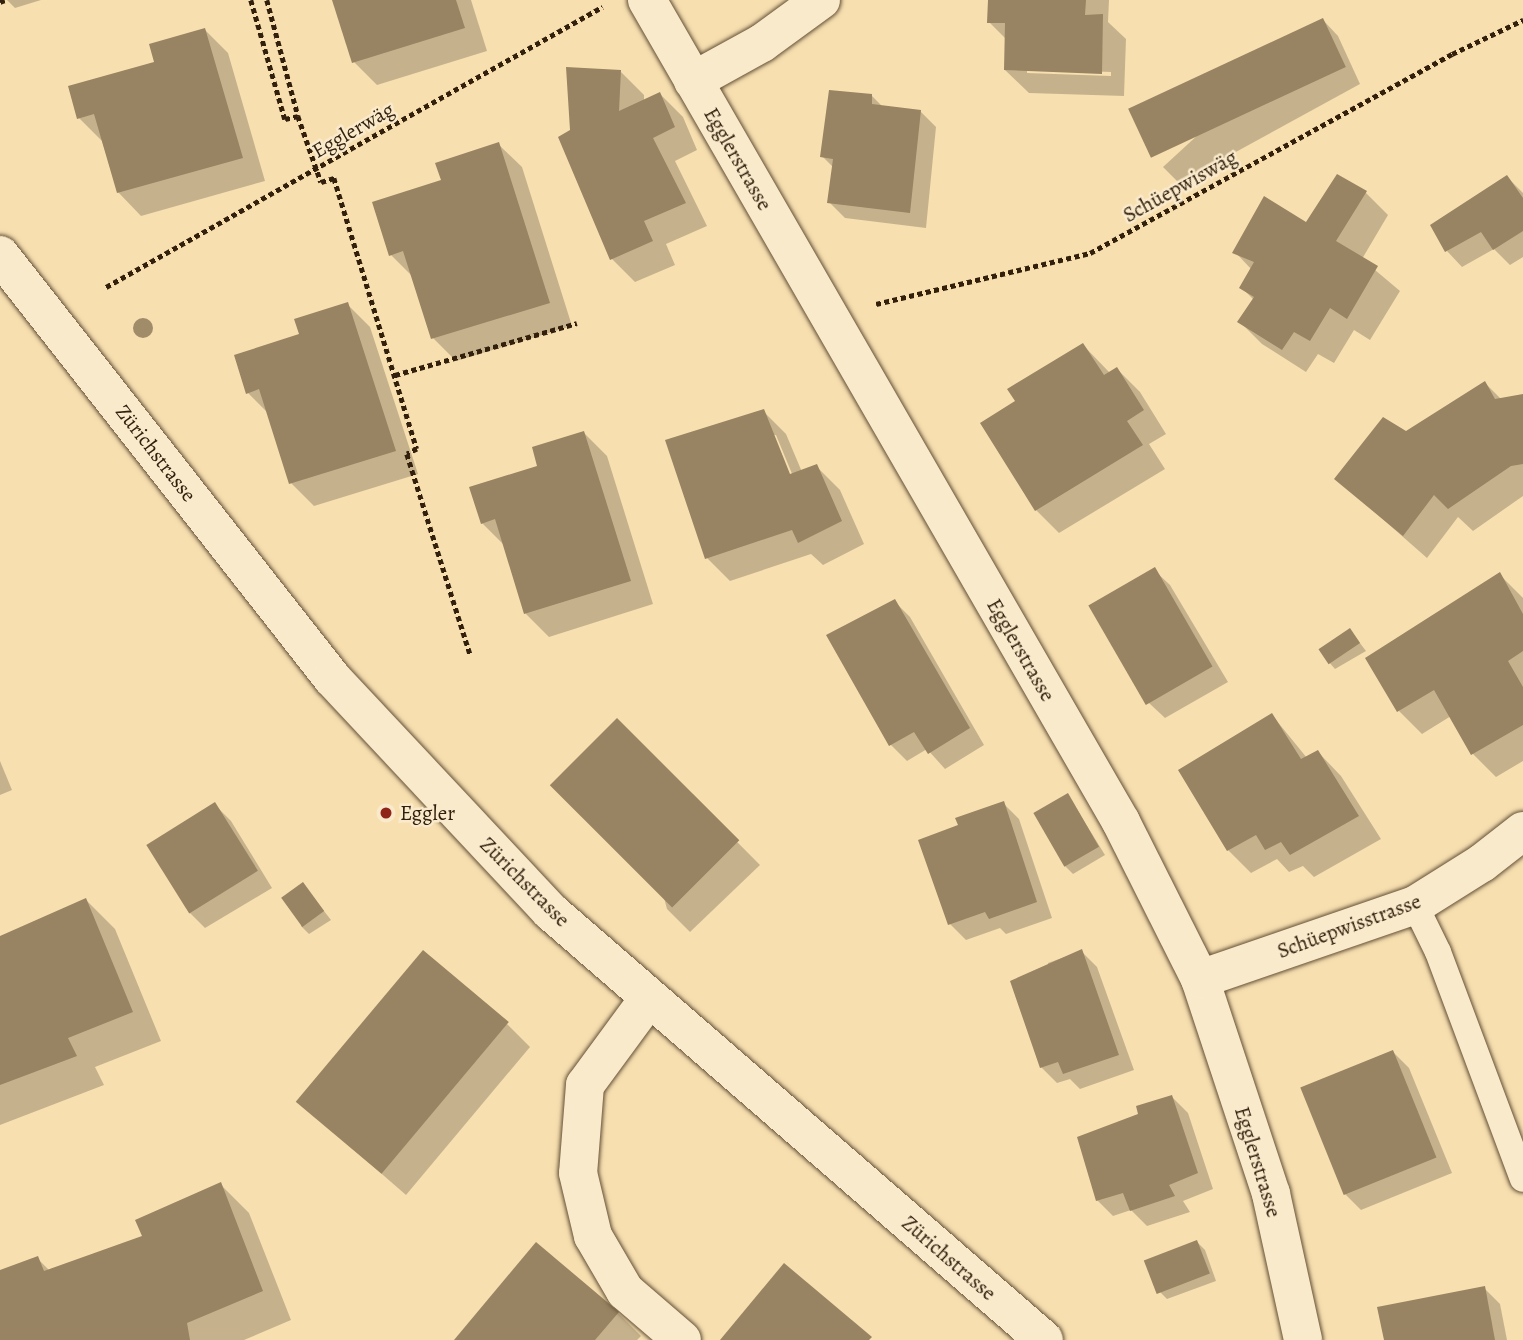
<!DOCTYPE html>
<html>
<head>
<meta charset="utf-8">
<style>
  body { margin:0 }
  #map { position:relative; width:1523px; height:1340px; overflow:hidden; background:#f7dfb0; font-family:Alegreya,serif }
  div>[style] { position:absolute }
  .shadow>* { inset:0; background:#0003 }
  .building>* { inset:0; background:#988362; transform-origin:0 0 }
  .path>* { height:4.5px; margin-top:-2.25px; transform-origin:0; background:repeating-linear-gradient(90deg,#32200d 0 5px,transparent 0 8.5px) }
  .roads { filter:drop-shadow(0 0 2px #635036) drop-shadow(0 0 2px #635036) }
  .lane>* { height:26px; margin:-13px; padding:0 13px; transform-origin:13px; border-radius:13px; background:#faeacc }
  .street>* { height:38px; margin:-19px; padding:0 19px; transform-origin:19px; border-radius:19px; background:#faeacc }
  .secondary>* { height:38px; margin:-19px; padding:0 19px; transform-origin:19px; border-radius:19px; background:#faeacc }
  .trees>* { width:20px; height:20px; margin:-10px; border-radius:50%; background:#a18c69 }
  .dots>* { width:19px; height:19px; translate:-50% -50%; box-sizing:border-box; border:4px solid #faeacc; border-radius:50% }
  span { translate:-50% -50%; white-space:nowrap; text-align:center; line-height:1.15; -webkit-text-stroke:5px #faeacc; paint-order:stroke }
  .street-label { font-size:21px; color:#32200d }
  .poi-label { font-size:21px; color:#32200d }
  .left { translate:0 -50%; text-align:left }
</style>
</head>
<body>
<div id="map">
  <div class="shadow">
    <i style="clip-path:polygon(7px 0,41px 0,15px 8px)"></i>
    <i style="clip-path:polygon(334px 0,471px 0,487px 51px,377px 85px,354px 62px)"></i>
    <i style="clip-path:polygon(evenodd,990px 0,1109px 0,1108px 22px,1126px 39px,1124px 96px,1029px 93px,1005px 70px,1006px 39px,989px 22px,990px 0,1027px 69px,1111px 72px,1111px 76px,1027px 73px,1027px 69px)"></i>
    <i style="clip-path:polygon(1323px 20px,1338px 36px,1360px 84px,1179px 183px,1163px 167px)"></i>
    <i style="clip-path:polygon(205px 30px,228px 53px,265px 181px,141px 216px,118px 192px,102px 141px,79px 118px)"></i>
    <i style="clip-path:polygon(621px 72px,644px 95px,644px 102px,660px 94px,683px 117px,697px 150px,675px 161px,707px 226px,666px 244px,675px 265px,635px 282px,612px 259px,572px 131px)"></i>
    <i style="clip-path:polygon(872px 96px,883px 107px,920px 111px,936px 127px,926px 228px,845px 218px,829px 202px,834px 168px,822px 156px)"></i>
    <i style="clip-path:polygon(498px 144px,522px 167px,572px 326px,456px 361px,433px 338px,413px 277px,391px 255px,443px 181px)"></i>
    <i style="clip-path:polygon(1507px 177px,1523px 193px,1523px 257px,1510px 265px,1494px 249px,1462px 267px,1447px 251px)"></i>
    <i style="clip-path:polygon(1365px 192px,1388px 215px,1362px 259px,1400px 291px,1370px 340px,1354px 330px,1334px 363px,1318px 354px,1306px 372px,1262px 344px,1239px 321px,1254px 300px,1242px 288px,1252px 270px,1235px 252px,1307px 225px)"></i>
    <i style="clip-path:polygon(347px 304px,370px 327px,418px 474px,314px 506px,291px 483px,268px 413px,248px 393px,301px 335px)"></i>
    <i style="clip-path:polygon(1083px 345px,1110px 373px,1117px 369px,1140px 392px,1166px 434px,1149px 444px,1165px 469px,1059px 533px,1036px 510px,982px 424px,1017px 402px)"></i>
    <i style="clip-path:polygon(1485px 383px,1502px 400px,1523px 395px,1523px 496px,1473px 531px,1458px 517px,1427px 558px,1337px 479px)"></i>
    <i style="clip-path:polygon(evenodd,763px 411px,786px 434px,802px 472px,816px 466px,840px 490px,864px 544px,823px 565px,811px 554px,730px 581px,707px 558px,763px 411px,773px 435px,776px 435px,795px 481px,792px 482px,773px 435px)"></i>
    <i style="clip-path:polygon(584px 433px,607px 456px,653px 604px,549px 637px,526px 614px,504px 545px,482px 523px,539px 467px)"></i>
    <i style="clip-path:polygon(1154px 570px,1170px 585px,1228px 682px,1165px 718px,1149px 703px)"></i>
    <i style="clip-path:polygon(1499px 574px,1523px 598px,1523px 761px,1496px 777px,1473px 754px,1451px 716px,1422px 734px,1399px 711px)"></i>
    <i style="clip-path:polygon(894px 601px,910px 617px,984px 745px,945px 769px,927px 749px,907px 761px,891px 745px,829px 636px)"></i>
    <i style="clip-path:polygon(1350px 630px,1366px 651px,1335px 669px,1328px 661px)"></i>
    <i style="clip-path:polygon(1272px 715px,1307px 758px,1318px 752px,1341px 776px,1381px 839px,1314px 877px,1303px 866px,1289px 872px,1277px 859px,1251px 873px,1228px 850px)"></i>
    <i style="clip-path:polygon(617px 721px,760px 865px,690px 932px,667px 909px)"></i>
    <i style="clip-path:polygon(0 761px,12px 790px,0 795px)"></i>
    <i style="clip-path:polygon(1068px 795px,1105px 855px,1073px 874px,1065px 866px)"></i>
    <i style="clip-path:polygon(1003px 803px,1019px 819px,1052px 918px,1006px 934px,1000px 928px,966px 940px,950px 924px,961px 826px)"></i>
    <i style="clip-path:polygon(215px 805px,231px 821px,272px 888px,205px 928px,189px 912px)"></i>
    <i style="clip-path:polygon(303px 884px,331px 920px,309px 934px,301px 926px)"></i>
    <i style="clip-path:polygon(86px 900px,115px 929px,161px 1041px,95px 1067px,104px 1085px,0 1125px,0 938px)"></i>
    <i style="clip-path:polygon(1081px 951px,1097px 967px,1134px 1070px,1080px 1089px,1070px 1079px,1057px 1083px,1041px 1067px,1048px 963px)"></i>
    <i style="clip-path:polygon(507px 1024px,530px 1047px,406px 1195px,299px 1102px)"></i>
    <i style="clip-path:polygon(1393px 1052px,1409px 1068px,1452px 1173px,1361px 1210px,1345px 1194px)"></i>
    <i style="clip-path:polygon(1172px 1097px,1188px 1113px,1213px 1189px,1183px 1201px,1190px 1212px,1147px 1226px,1131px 1210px,1113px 1216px,1097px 1200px,1140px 1115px)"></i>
    <i style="clip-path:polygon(220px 1184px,249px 1213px,291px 1320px,244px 1340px,0 1340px,0 1272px,37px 1258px,50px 1271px,145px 1237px)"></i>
    <i style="clip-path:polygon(1197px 1242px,1205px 1250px,1216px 1281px,1167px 1299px,1159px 1291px)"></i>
    <i style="clip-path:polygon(1484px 1288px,1500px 1304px,1507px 1340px,1386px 1340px)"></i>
    <i style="clip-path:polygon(618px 1313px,641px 1336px,637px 1340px,456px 1340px)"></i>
  </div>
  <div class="building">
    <i style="clip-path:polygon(332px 0,456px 0,465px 28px,352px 63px)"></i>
    <i style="clip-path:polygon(988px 0,1086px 0,1085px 15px,1103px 14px,1102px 74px,1004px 70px,1005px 23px,987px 23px)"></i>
    <i style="left:1323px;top:18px;width:54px;height:215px;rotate:65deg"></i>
    <i style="clip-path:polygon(205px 28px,243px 158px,117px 193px,94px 114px,77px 119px,68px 86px,154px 62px,149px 44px)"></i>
    <i style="clip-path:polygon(566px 67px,621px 70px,619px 111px,660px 92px,675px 127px,653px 138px,686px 203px,644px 221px,653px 241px,610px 260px,558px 137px,570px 130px)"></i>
    <i style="clip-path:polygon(829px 90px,872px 94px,872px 104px,921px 110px,910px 213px,827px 203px,833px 159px,820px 157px)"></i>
    <i style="clip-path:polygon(499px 142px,550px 303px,431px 339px,403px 251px,389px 256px,372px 202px,441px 180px,435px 163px)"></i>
    <i style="clip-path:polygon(1337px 174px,1367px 191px,1336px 241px,1378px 266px,1347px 319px,1330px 308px,1310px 341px,1294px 332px,1282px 350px,1237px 322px,1254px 297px,1239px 288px,1254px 262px,1232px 253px,1264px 196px,1306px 222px)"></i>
    <i style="clip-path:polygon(1507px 175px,1523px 198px,1523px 231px,1493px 250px,1481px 232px,1445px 252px,1430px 225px)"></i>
    <i style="clip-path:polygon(348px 302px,396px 451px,289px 484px,259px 389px,246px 394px,234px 355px,299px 334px,294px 319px)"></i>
    <i style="clip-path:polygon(1083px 343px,1104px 375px,1117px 367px,1144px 410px,1127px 421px,1143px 445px,1035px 511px,980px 423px,1015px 401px,1007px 389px)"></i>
    <i style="clip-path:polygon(1485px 381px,1495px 399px,1523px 394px,1523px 464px,1511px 466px,1448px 509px,1434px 495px,1403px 536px,1334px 479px,1383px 417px,1406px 431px)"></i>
    <i style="clip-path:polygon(764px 409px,790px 474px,817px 464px,842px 521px,798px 543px,792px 530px,705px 559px,665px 440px)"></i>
    <i style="clip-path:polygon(584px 431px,631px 581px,524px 614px,495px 519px,481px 524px,469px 487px,537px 466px,532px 447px)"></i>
    <i style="left:1155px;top:567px;width:115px;height:77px;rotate:60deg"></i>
    <i style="clip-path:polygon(1500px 572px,1523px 614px,1523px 651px,1508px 661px,1523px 687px,1523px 725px,1471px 755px,1434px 690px,1397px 712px,1365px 658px)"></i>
    <i style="clip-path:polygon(895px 599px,970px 728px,928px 754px,914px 732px,889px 746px,826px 635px)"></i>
    <i style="left:1350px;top:628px;width:18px;height:38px;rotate:56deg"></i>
    <i style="clip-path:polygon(1272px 713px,1301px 759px,1318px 750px,1359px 816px,1290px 855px,1281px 842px,1265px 850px,1256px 835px,1227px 851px,1178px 770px)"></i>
    <i style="left:617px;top:718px;width:173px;height:95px;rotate:45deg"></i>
    <i style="left:1068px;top:793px;width:62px;height:40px;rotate:60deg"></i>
    <i style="clip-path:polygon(1004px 801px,1037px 902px,989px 919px,985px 912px,948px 925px,918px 840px,958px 825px,955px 818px)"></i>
    <i style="left:215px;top:802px;width:81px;height:81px;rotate:58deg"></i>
    <i style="left:303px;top:882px;width:36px;height:27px;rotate:54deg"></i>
    <i style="clip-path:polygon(86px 898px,133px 1012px,68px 1038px,77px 1056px,0 1085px,0 936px)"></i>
    <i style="clip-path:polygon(1082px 949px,1119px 1055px,1063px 1074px,1058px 1062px,1040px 1068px,1010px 981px)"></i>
    <i style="left:423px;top:950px;width:112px;height:198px;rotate:40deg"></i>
    <i style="left:1393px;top:1050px;width:116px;height:100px;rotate:68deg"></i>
    <i style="clip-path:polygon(1172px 1095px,1198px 1173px,1169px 1185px,1175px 1196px,1130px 1211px,1123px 1193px,1096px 1201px,1077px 1137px,1138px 1114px,1136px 1106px)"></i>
    <i style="clip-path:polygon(221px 1182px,263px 1291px,187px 1323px,190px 1340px,0 1340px,0 1270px,38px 1256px,44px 1271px,142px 1236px,135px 1220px)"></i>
    <i style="left:1197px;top:1240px;width:36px;height:57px;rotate:69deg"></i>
    <i style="clip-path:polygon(536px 1242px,619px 1312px,595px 1340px,454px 1340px)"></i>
    <i style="clip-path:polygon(784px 1263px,872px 1337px,869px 1340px,720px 1340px)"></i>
    <i style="clip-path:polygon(1485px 1286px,1495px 1340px,1384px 1340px,1377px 1307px)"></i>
  </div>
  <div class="path">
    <i style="left:251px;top:0;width:124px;rotate:74.1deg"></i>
    <i style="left:285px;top:119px;width:13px;rotate:-13deg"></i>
    <i style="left:267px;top:0;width:120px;rotate:75deg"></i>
    <i style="left:298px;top:116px;width:70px;rotate:70.8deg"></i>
    <i style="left:321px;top:182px;width:14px;rotate:-17deg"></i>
    <i style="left:334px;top:178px;width:283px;rotate:73deg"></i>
    <i style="left:417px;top:449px;width:11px;rotate:153deg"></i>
    <i style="left:407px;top:454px;width:210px;rotate:72.5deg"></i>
    <i style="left:0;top:2px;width:5px;rotate:-22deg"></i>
    <i style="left:106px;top:287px;width:570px;rotate:-29.45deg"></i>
    <i style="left:876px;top:304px;width:220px;rotate:-13.4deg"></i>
    <i style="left:1090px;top:253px;width:413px;rotate:-28.8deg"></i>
    <i style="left:1452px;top:54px;width:79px;rotate:-25.6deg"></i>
    <i style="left:395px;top:375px;width:189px;rotate:-15.9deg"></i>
  </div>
  <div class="roads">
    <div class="lane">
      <i style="left:1415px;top:905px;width:52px;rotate:63.9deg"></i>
      <i style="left:1438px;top:952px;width:242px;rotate:69.5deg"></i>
    </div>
    <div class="street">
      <i style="left:647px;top:0;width:949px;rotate:60.03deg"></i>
      <i style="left:1121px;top:822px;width:176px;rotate:63.3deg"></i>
      <i style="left:1200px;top:979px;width:226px;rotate:71.7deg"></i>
      <i style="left:1271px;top:1194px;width:149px;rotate:77.6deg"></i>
      <i style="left:693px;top:81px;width:79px;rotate:-28.8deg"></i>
      <i style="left:762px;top:43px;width:73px;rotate:-36.1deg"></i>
      <i style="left:1200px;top:979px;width:227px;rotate:-19deg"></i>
      <i style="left:1415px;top:905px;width:79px;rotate:-32.1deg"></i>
      <i style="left:1482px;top:863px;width:52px;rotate:-38deg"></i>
      <i style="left:649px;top:998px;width:108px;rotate:126.3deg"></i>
      <i style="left:585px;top:1085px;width:88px;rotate:94.5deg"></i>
      <i style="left:578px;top:1173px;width:65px;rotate:76.6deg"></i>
      <i style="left:593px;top:1236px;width:64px;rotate:59.8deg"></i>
      <i style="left:625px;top:1291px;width:75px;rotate:40.7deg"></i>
    </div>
    <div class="secondary">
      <i style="left:0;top:255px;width:538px;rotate:51.87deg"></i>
      <i style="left:332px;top:678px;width:319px;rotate:46.9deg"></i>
      <i style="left:550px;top:911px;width:654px;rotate:40.97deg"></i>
    </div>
  </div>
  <div class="trees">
    <i style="left:143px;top:328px"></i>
  </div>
  <div class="dots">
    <i style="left:386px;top:813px;background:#8f2418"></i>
  </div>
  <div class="street-label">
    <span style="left:353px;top:130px;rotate:-30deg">Egglerwäg</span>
    <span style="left:738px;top:159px;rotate:60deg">Egglerstrasse</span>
    <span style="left:1180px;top:186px;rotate:-29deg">Schüepwiswäg</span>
    <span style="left:156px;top:453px;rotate:52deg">Zürichstrasse</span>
    <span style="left:1021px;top:650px;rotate:60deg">Egglerstrasse</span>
    <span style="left:525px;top:882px;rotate:45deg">Zürichstrasse</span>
    <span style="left:1349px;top:926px;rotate:-20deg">Schüepwisstrasse</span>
    <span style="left:1258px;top:1162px;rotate:73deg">Egglerstrasse</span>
    <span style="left:949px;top:1258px;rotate:41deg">Zürichstrasse</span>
  </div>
  <div class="poi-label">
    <span class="left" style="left:400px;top:813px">Eggler</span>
  </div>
</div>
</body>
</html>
